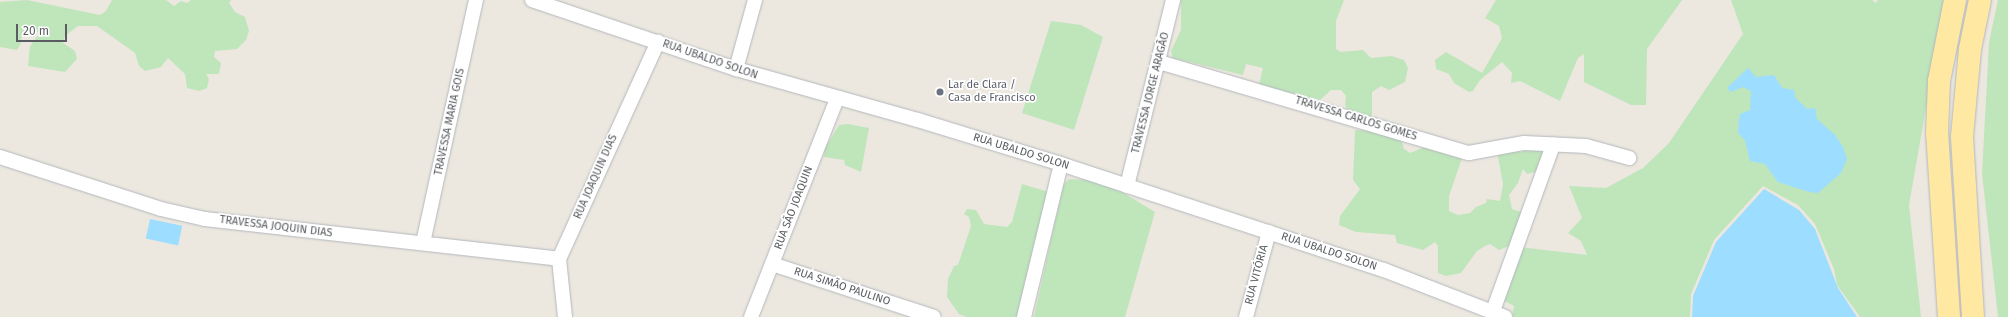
<!DOCTYPE html>
<html>
<head>
<meta charset="utf-8">
<style>
  body { margin:0 }
  #map { position:relative; width:2008px; height:317px; overflow:hidden; background:#ece8e0; font-family:"Fira Sans",sans-serif }
  div>[style] { position:absolute }
  .green>* { inset:0; background:#bfe5bb }
  .water>* { inset:0; background:#9dddff; transform-origin:0 0 }
  .roads { filter:drop-shadow(0 0 1px #b3b7bb) drop-shadow(0 0 1px #b3b7bb) }
  .street>* { height:14px; margin:-7px; padding:0 7px; transform-origin:7px; border-radius:7px; background:#fff }
  .primary>* { height:22px; margin:-11px; padding:0 11px; transform-origin:11px; border-radius:11px; background:#ffe8a2 }
  .dots>* { width:11px; height:11px; translate:-50% -50%; box-sizing:border-box; border:2px solid #fff; border-radius:50% }
  span { translate:-50% -50%; white-space:nowrap; text-align:center; line-height:1.15; -webkit-text-stroke:3.5px #fff; paint-order:stroke }
  .street-label { font-size:11px; color:#595d61 }
  .worship-label { font-size:11px; color:#5b616d }
  .left { translate:0 -50%; text-align:left }
  .scale { position:absolute; left:16px; top:24px; width:51px; height:18px; box-sizing:border-box; border:2px solid #595d61; border-top:0; padding-left:5px; font-size:12px; line-height:14px; white-space:nowrap; color:#595d61; -webkit-text-stroke:3px #fff; paint-order:stroke }
</style>
</head>
<body>
<div id="map">
  <div class="green">
    <i style="clip-path:polygon(27px 0,100px 15px,106px 11px,112px 0,166px 0,174px 6px,181px 1px,187px 3px,191px 0,231px 0,229px 3px,235px 12px,245px 17px,249px 31px,246px 40px,237px 49px,215px 51px,214px 57px,221px 63px,219px 74px,206px 74px,209px 79px,207px 88px,199px 91px,187px 88px,185px 74px,168px 58px,161px 67px,145px 71px,139px 66px,135px 53px,97px 26px,78px 26px,65px 36px,63px 43px,75px 51px,77px 59px,65px 72px,28px 66px,30px 46px,39px 34px,33px 26px,22px 32px,21px 43px,17px 50px,0 47px,0 2px)"></i>
    <i style="clip-path:polygon(1181px 0,1344px 0,1336px 21px,1336px 49px,1341px 52px,1363px 50px,1371px 58px,1392px 56px,1404px 60px,1408px 68px,1405px 82px,1389px 90px,1381px 86px,1372px 92px,1372px 114px,1369px 119px,1350px 113px,1345px 105px,1346px 96px,1341px 90px,1331px 90px,1320px 100px,1259px 85px,1263px 68px,1246px 64px,1243px 75px,1173px 58px,1171px 51px,1181px 30px)"></i>
    <i style="clip-path:polygon(1496px 0,1682px 0,1647px 49px,1646px 105px,1631px 105px,1584px 82px,1584px 54px,1578px 58px,1560px 101px,1520px 81px,1511px 83px,1512px 73px,1502px 62px,1480px 80px,1473px 91px,1469px 92px,1454px 83px,1449px 74px,1436px 69px,1435px 60px,1446px 52px,1482px 73px,1502px 38px,1499px 26px,1485px 18px)"></i>
    <i style="clip-path:polygon(1731px 0,1872px 0,1876px 3px,1878px 0,1945px 0,1909px 205px,1921px 317px,1860px 317px,1837px 285px,1834px 269px,1815px 224px,1798px 205px,1763px 186px,1714px 240px,1691px 294px,1690px 317px,1512px 317px,1514px 306px,1503px 300px,1519px 247px,1587px 255px,1581px 241px,1568px 233px,1582px 218px,1569px 186px,1606px 188px,1643px 168px,1669px 143px,1743px 34px)"></i>
    <i style="clip-path:polygon(1998px 0,2008px 0,2008px 317px,1998px 317px,1982px 174px,1989px 42px)"></i>
    <i style="clip-path:polygon(1051px 21px,1081px 25px,1103px 37px,1074px 130px,1022px 113px)"></i>
    <i style="clip-path:polygon(848px 124px,869px 128px,861px 172px,845px 165px,844px 160px,824px 157px,825px 148px,839px 125px)"></i>
    <i style="clip-path:polygon(1355px 130px,1389px 131px,1401px 139px,1404px 149px,1410px 153px,1427px 146px,1463px 155px,1449px 196px,1449px 211px,1458px 215px,1470px 213px,1476px 207px,1486px 203px,1487px 199px,1500px 201px,1503px 184px,1497px 151px,1512px 149px,1521px 152px,1534px 147px,1547px 151px,1544px 163px,1535px 172px,1527px 174px,1523px 169px,1518px 183px,1509px 195px,1512px 209px,1524px 213px,1514px 244px,1499px 250px,1490px 244px,1485px 246px,1477px 251px,1461px 273px,1446px 276px,1438px 273px,1438px 246px,1435px 242px,1423px 250px,1397px 243px,1395px 235px,1356px 232px,1339px 225px,1340px 216px,1360px 189px,1353px 180px)"></i>
    <i style="clip-path:polygon(1069px 179px,1089px 180px,1122px 192px,1155px 212px,1125px 317px,1034px 317px,1063px 185px)"></i>
    <i style="clip-path:polygon(1022px 184px,1052px 193px,1017px 317px,967px 317px,959px 314px,947px 297px,948px 279px,954px 266px,958px 265px,971px 226px,969px 217px,964px 214px,967px 209px,976px 210px,984px 224px,1007px 227px,1012px 222px)"></i>
  </div>
  <div class="water">
    <i style="clip-path:polygon(1748px 68px,1756px 77px,1774px 75px,1782px 88px,1794px 90px,1795px 97px,1807px 109px,1815px 108px,1817px 119px,1835px 135px,1843px 147px,1847px 159px,1841px 173px,1818px 193px,1809px 192px,1778px 182px,1765px 164px,1750px 161px,1745px 140px,1738px 133px,1739px 120px,1740px 114px,1750px 110px,1751px 91px,1743px 87px,1731px 92px,1727px 88px)"></i>
    <i style="clip-path:polygon(1764px 189px,1799px 210px,1815px 229px,1838px 288px,1857px 317px,1692px 317px,1693px 296px,1716px 242px)"></i>
    <i style="left:150px;top:219px;width:33px;height:20px;rotate:12deg"></i>
  </div>
  <div class="roads">
    <div class="street">
      <i style="left:532px;top:0;width:215px;rotate:18.7deg"></i>
      <i style="left:736px;top:69px;width:189px;rotate:15.7deg"></i>
      <i style="left:918px;top:120px;width:150px;rotate:17.1deg"></i>
      <i style="left:1061px;top:164px;width:340px;rotate:18.2deg"></i>
      <i style="left:1384px;top:270px;width:130px;rotate:21.2deg"></i>
      <i style="left:1159px;top:62px;width:323px;rotate:16.4deg"></i>
      <i style="left:1469px;top:153px;width:56px;rotate:-10.3deg"></i>
      <i style="left:1524px;top:143px;width:62px;rotate:2.8deg"></i>
      <i style="left:1586px;top:146px;width:45px;rotate:15.6deg"></i>
      <i style="left:736px;top:69px;width:72px;rotate:-74.6deg"></i>
      <i style="left:0;top:157px;width:169px;rotate:17.9deg"></i>
      <i style="left:161px;top:209px;width:45px;rotate:12.8deg"></i>
      <i style="left:205px;top:219px;width:356px;rotate:6.4deg"></i>
      <i style="left:1127px;top:186px;width:192px;rotate:-76.1deg"></i>
      <i style="left:423px;top:243px;width:249px;rotate:-77.7deg"></i>
      <i style="left:772px;top:264px;width:170px;rotate:18.1deg"></i>
      <i style="left:1493px;top:311px;width:177px;rotate:-70.1deg"></i>
      <i style="left:565px;top:317px;width:58px;rotate:-95.9deg"></i>
      <i style="left:559px;top:259px;width:239px;rotate:-65.5deg"></i>
      <i style="left:751px;top:317px;width:234px;rotate:-68.5deg"></i>
      <i style="left:1024px;top:317px;width:157px;rotate:-76.4deg"></i>
      <i style="left:1246px;top:317px;width:88px;rotate:-74.9deg"></i>
    </div>
    <div class="primary">
      <i style="left:1949px;top:317px;width:184px;rotate:-93.7deg"></i>
      <i style="left:1937px;top:133px;width:52px;rotate:-87.8deg"></i>
      <i style="left:1939px;top:81px;width:83px;rotate:-78.8deg"></i>
      <i style="left:1973px;top:317px;width:180px;rotate:-93.5deg"></i>
      <i style="left:1962px;top:137px;width:88px;rotate:-84.8deg"></i>
      <i style="left:1970px;top:49px;width:50px;rotate:-78.5deg"></i>
    </div>
  </div>
  <div class="dots">
    <i style="left:940px;top:92px;background:#6b7280"></i>
  </div>
  <div class="street-label">
    <span style="left:710px;top:60px;rotate:19deg">RUA UBALDO SOLON</span>
    <span style="left:1151px;top:93px;rotate:-76deg">TRAVESSA JORGE ARAGÃO</span>
    <span style="left:1356px;top:119px;rotate:17deg">TRAVESSA CARLOS GOMES</span>
    <span style="left:450px;top:122px;rotate:-78deg">TRAVESSA MARIA GOIS</span>
    <span style="left:1021px;top:152px;rotate:17deg">RUA UBALDO SOLON</span>
    <span style="left:596px;top:177px;rotate:-66deg">RUA JOAQUIN DIAS</span>
    <span style="left:794px;top:208px;rotate:-69deg">RUA SÃO JOAQUIN</span>
    <span style="left:276px;top:227px;rotate:7deg">TRAVESSA JOQUIN DIAS</span>
    <span style="left:1329px;top:252px;rotate:18deg">RUA UBALDO SOLON</span>
    <span style="left:1257px;top:275px;rotate:-75deg">RUA VITÓRIA</span>
    <span style="left:842px;top:287px;rotate:18deg">RUA SIMÃO PAULINO</span>
  </div>
  <div class="worship-label">
    <span class="left" style="left:948px;top:92px">Lar de Clara /<br>Casa de Francisco</span>
  </div>
  <div class="scale">20 m</div>
</div>
</body>
</html>
